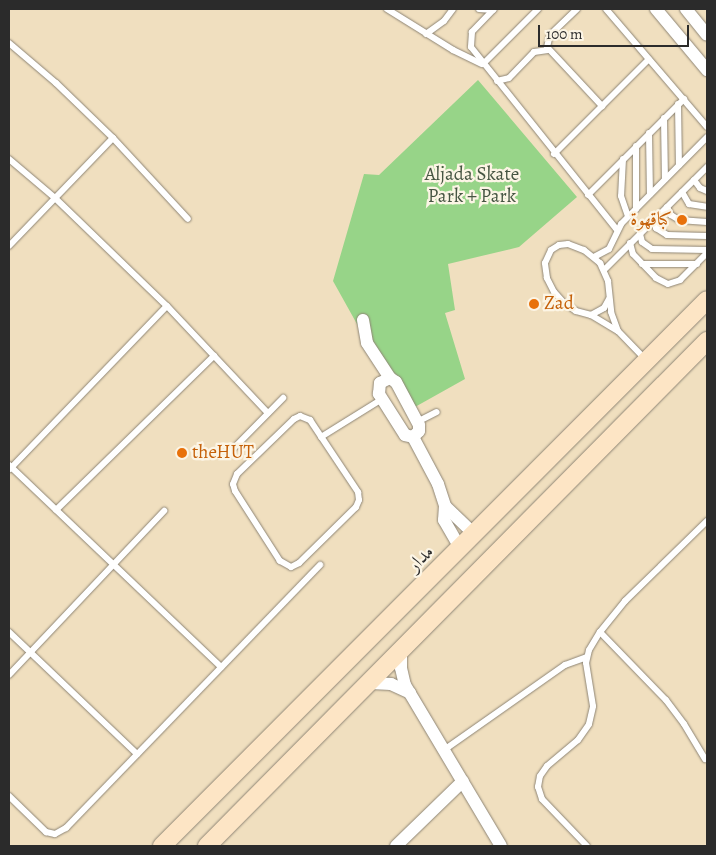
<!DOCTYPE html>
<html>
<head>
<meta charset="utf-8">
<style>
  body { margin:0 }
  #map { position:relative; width:716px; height:855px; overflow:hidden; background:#f0dfbf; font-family:Alegreya,Amiri,serif }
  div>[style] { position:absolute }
  .green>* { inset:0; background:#97d488 }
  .roads { filter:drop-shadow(0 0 1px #8e8575) drop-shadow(0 0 1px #8e8575) }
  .lane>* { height:6px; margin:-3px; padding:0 3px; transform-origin:3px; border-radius:3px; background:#fff }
  .street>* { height:12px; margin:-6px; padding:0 6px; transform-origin:6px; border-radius:6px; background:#fff }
  .secondary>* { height:18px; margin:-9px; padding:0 9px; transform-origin:9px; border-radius:9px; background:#fde5c5 }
  .dots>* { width:14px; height:14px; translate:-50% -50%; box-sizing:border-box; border:2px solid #fcf5e5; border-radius:50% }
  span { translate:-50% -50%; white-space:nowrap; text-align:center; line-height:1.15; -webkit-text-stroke:4.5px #fcf5e5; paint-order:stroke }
  .park-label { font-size:19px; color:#465542 }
  .food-label { font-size:19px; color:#c56008 }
  .right { translate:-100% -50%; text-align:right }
  .left { translate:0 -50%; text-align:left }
  .street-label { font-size:19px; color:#2b2b2b }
  .frame { position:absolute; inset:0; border:10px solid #2b2b2b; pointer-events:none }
  .scale { position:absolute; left:538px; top:25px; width:151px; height:22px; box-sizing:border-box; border:2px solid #2b2b2b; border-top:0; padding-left:6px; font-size:15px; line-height:18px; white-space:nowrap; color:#2b2b2b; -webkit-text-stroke:4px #fcf5e5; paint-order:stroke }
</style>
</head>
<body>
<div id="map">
  <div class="green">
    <i style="clip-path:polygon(478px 80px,577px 197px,519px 247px,448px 264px,455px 310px,445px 313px,465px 379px,406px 412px,333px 281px,364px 174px,379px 175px)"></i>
  </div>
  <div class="roads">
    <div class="lane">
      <i style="left:387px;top:9px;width:78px;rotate:31.8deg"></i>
      <i style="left:453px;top:50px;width:32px;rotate:26deg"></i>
      <i style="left:479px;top:9px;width:14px;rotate:4deg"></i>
      <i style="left:494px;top:9px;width:32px;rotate:134deg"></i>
      <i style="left:472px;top:32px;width:15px;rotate:94deg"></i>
      <i style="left:471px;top:47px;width:234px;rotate:51.4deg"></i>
      <i style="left:577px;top:9px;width:37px;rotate:136deg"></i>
      <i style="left:550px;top:35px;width:12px;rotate:104deg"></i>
      <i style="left:547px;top:47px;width:81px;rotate:47deg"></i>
      <i style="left:606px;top:9px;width:155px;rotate:49.4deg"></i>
      <i style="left:426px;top:34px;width:22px;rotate:-36deg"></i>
      <i style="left:444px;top:21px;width:15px;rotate:-53deg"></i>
      <i style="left:9px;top:43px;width:62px;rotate:40.4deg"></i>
      <i style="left:56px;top:83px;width:79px;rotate:44deg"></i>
      <i style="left:113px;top:138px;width:110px;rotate:47.2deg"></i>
      <i style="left:483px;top:64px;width:78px;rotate:-45deg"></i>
      <i style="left:497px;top:81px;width:12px;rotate:-14deg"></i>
      <i style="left:509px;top:78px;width:36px;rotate:-46deg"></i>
      <i style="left:534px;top:52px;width:14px;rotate:-8deg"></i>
      <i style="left:678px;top:104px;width:61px;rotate:89.1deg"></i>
      <i style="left:664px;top:118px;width:61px;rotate:89.1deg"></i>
      <i style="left:649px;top:133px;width:61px;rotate:89.1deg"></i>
      <i style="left:554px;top:154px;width:134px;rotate:-45deg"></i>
      <i style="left:9px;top:159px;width:60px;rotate:40.3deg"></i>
      <i style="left:55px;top:198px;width:156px;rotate:44deg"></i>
      <i style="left:167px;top:306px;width:147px;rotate:46.7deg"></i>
      <i style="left:623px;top:159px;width:37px;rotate:93deg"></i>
      <i style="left:621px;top:196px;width:21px;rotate:71deg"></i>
      <i style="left:694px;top:180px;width:10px;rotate:53deg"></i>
      <i style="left:700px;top:188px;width:8px;rotate:23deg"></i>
      <i style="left:682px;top:192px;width:14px;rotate:60deg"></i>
      <i style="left:689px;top:204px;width:18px;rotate:9deg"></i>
      <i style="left:588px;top:195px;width:136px;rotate:-45deg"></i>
      <i style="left:667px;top:207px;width:9px;rotate:63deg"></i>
      <i style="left:671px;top:215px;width:9px;rotate:32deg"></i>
      <i style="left:679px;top:220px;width:28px;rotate:4deg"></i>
      <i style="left:636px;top:209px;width:63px;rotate:-90deg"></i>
      <i style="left:653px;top:220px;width:9px;rotate:69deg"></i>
      <i style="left:656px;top:228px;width:13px;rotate:32deg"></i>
      <i style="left:667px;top:235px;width:40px;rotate:1.4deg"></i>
      <i style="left:640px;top:234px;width:8px;rotate:76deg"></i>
      <i style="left:642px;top:242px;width:12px;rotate:35deg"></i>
      <i style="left:652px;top:249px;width:55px;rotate:1deg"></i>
      <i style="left:630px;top:243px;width:11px;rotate:75deg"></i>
      <i style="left:633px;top:254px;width:33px;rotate:46deg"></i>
      <i style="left:656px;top:278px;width:13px;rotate:27deg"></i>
      <i style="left:668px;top:284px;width:13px;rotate:-18deg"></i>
      <i style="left:680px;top:280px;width:38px;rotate:-45deg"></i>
      <i style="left:9px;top:246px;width:150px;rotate:-46.1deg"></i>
      <i style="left:594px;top:257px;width:17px;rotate:-28deg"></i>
      <i style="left:609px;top:249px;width:28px;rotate:-64deg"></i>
      <i style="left:621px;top:224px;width:122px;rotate:-45.3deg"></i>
      <i style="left:642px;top:264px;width:55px"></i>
      <i style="left:604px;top:270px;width:146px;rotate:-45deg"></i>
      <i style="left:609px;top:299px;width:10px;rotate:119deg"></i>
      <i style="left:604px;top:308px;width:15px;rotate:152deg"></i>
      <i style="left:591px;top:315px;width:16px;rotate:-165deg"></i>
      <i style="left:576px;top:311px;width:14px;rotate:-146deg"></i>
      <i style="left:564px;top:303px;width:15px;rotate:-132deg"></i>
      <i style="left:554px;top:292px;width:16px;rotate:-117deg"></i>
      <i style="left:547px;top:278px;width:15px;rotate:-98deg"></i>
      <i style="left:545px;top:263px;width:14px;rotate:-65deg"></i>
      <i style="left:551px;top:250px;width:9px;rotate:-32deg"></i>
      <i style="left:559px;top:245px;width:9px;rotate:-6deg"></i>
      <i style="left:568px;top:244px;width:17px;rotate:21deg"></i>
      <i style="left:584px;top:250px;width:21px;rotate:39deg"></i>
      <i style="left:600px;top:263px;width:20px;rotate:66deg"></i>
      <i style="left:608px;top:281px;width:31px;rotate:84deg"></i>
      <i style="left:611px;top:312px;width:20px;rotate:70deg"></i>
      <i style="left:591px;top:315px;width:31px;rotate:31deg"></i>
      <i style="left:618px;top:331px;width:40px;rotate:46deg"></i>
      <i style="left:300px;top:416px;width:11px;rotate:22deg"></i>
      <i style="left:310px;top:420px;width:87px;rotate:56.3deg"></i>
      <i style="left:358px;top:492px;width:8px;rotate:83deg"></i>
      <i style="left:359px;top:500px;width:8px;rotate:113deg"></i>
      <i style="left:356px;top:507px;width:80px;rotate:135.5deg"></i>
      <i style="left:299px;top:563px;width:9px;rotate:153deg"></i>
      <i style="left:291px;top:567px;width:13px;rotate:-151deg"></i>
      <i style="left:280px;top:561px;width:83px;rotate:-122.7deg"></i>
      <i style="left:235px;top:491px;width:7px;rotate:-106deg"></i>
      <i style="left:233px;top:484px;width:11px;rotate:-68deg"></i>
      <i style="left:237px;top:474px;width:79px;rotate:-44deg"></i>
      <i style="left:294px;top:419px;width:7px;rotate:-27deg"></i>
      <i style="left:417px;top:422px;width:22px;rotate:-27deg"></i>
      <i style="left:321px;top:437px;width:72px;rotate:-31.9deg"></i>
      <i style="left:230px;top:452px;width:76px;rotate:-45.5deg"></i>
      <i style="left:9px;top:465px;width:293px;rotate:43.6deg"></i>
      <i style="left:10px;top:469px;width:226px;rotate:-46.1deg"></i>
      <i style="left:56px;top:510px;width:221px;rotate:-44.3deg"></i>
      <i style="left:9px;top:632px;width:177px;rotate:43.6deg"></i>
      <i style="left:600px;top:632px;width:95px;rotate:45.9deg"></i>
      <i style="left:666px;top:700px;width:30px;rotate:53deg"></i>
      <i style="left:684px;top:724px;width:41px;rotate:59deg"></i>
      <i style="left:9px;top:675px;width:226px;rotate:-46.6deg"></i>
      <i style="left:444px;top:750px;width:148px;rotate:-35.1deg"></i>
      <i style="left:565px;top:665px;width:23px;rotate:-20deg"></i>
      <i style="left:9px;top:796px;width:52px;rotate:44.2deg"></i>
      <i style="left:46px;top:832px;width:9px;rotate:13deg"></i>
      <i style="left:55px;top:834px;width:13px;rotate:-29deg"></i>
      <i style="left:66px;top:828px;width:366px;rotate:-46deg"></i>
      <i style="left:587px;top:846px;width:65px;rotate:-133.8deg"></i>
      <i style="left:542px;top:799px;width:13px;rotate:-108deg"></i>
      <i style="left:538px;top:787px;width:11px;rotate:-80deg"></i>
      <i style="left:540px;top:776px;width:12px;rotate:-55deg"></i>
      <i style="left:547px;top:766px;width:40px;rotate:-40deg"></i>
      <i style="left:578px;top:740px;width:19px;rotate:-55deg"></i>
      <i style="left:589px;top:724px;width:18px;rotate:-77deg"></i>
      <i style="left:593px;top:706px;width:44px;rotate:-99.2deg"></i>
      <i style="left:586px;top:663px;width:13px;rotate:-77deg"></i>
      <i style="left:589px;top:650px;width:21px;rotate:-59deg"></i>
      <i style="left:600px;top:632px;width:40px;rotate:-51deg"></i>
      <i style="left:625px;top:601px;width:115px;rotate:-44.3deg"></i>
    </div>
    <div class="street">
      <i style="left:656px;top:9px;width:80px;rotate:50.1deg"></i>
      <i style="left:686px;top:9px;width:33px;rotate:51deg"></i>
      <i style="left:363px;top:320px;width:23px;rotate:80deg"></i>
      <i style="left:367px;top:343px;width:42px;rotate:56.7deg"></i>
      <i style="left:390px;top:378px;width:7px;rotate:34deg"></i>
      <i style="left:396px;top:382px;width:49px;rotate:61.9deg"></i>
      <i style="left:419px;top:425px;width:6px;rotate:90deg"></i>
      <i style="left:419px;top:431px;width:8px;rotate:135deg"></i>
      <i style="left:413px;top:437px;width:8px;rotate:-166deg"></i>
      <i style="left:405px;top:435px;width:49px;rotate:-122.4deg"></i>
      <i style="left:379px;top:394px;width:11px;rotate:-85deg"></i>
      <i style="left:380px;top:383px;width:11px;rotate:-27deg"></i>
      <i style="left:413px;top:437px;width:53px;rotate:62deg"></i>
      <i style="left:438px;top:484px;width:23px;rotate:72deg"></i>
      <i style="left:445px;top:506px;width:14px;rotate:94deg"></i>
      <i style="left:444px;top:520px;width:34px;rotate:60deg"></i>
      <i style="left:445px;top:506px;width:42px;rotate:44deg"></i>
      <i style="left:401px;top:650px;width:18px;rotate:90deg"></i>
      <i style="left:401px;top:668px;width:17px;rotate:77deg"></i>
      <i style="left:405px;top:685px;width:187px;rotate:59.2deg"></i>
      <i style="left:371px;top:683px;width:20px;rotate:3deg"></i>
      <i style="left:391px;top:684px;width:21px;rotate:25deg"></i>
      <i style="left:396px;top:846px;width:93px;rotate:-44.1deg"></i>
    </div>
    <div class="secondary">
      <i style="left:162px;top:846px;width:771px;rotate:-45.05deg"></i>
      <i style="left:207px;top:846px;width:711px;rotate:-45.29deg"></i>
    </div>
  </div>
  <div class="dots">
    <i style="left:682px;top:220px;background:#e8710a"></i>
    <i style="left:534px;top:304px;background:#e8710a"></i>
    <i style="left:182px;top:453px;background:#e8710a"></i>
  </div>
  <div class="park-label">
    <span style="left:472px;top:186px">Aljada Skate<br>Park + Park</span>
  </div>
  <div class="food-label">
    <span class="right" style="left:672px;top:220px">كباقهوة</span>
    <span class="left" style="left:544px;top:304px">Zad</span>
    <span class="left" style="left:192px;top:453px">theHUT</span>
  </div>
  <div class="street-label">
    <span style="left:421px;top:559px;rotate:-45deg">مدار</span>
  </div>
  <div class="frame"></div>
  <div class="scale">100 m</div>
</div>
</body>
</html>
